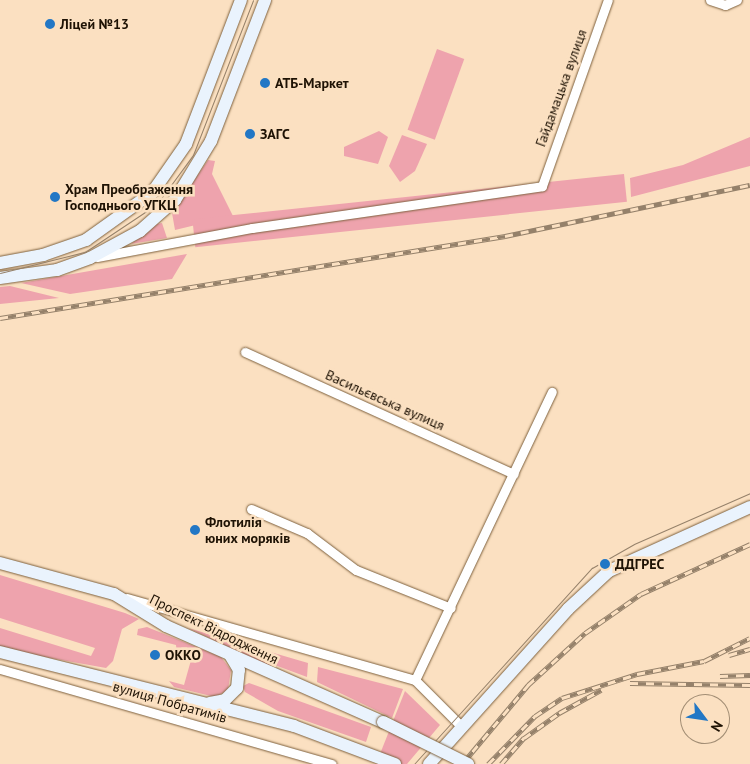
<!DOCTYPE html>
<html>
<head>
<meta charset="utf-8">
<style>
  body { margin:0 }
  #map { position:relative; width:750px; height:764px; overflow:hidden; background:#fbe0c1; font-family:"PT Sans",sans-serif }
  div>[style] { position:absolute }
  .green>* { inset:0; background:#eea3ad; transform-origin:0 0 }
  .roads { filter:drop-shadow(0 0 1px #7d603d) drop-shadow(0 0 1px #7d603d) }
  .street>* { height:9px; margin:-4.5px; padding:0 4.5px; transform-origin:4.5px; border-radius:4.5px; background:#fff }
  .secondary>* { height:12px; margin:-6px; padding:0 6px; transform-origin:6px; border-radius:6px; background:#eaf3fd }
  .tram>* { height:1px; margin:-0.5px; padding:0 0.5px; transform-origin:0.5px; border-radius:0.5px; background:#95816a }
  .rail>* { height:4.5px; margin-top:-2.25px; transform-origin:0; background:repeating-linear-gradient(90deg,#fbe0c1 0 8px,#95816a 0 16px); box-sizing:border-box; border-block:1px solid #95816a }
  .bridges { filter:drop-shadow(0 0 1px #7d603d) drop-shadow(0 0 1px #7d603d) }
  .secondary-bridge>* { height:12px; margin:-6px; padding:0 6px; transform-origin:6px; border-radius:6px; background:#eaf3fd }
  .dots>* { width:14px; height:14px; translate:-50% -50%; box-sizing:border-box; border:2px solid #fbe0c1; border-radius:50% }
  span { translate:-50% -50%; white-space:nowrap; text-align:center; line-height:1.15; -webkit-text-stroke:5px #fbe0c1; paint-order:stroke }
  .poi-label { font-size:14px; color:#1e1204; font-weight:700 }
  .left { translate:0 -50%; text-align:left }
  .street-label { font-size:14px; color:#1e1204 }
  .north { position:absolute; left:680px; top:694px; width:50px; height:50px; box-sizing:border-box; background:#fbe0c1; border:1px solid #a38e75; border-radius:50%; rotate:121deg; font-size:14px; font-weight:700; line-height:20px; text-align:center; color:#1e1204 }
  .north::after { content:''; display:block; margin:auto; width:18px; height:22px; background:#2277c5; clip-path:polygon(50% 0,100% 100%,50% 72%,0 100%) }
</style>
</head>
<body>
<div id="map">
  <div class="green">
    <i style="left:437px;top:49px;width:29px;height:86px;rotate:20deg"></i>
    <i style="clip-path:polygon(379px 131px,388px 137px,378px 164px,344px 156px,344px 147px)"></i>
    <i style="clip-path:polygon(402px 135px,427px 144px,415px 171px,400px 182px,389px 166px)"></i>
    <i style="clip-path:polygon(750px 137px,750px 166px,631px 197px,630px 178px,683px 165px)"></i>
    <i style="clip-path:polygon(208px 160px,215px 161px,212px 174px,233px 216px,175px 230px,172px 213px)"></i>
    <i style="left:624px;top:174px;width:28px;height:434px;rotate:84deg"></i>
    <i style="clip-path:polygon(162px 223px,167px 238px,131px 244px,157px 224px)"></i>
    <i style="clip-path:polygon(187px 254px,172px 279px,70px 294px,21px 283px)"></i>
    <i style="clip-path:polygon(10px 286px,59px 298px,0 304px,0 287px)"></i>
    <i style="clip-path:polygon(0 575px,125px 613px,139px 619px,122px 629px,113px 661px,106px 668px,0 649px,0 628px,91px 656px,95px 648px,0 618px)"></i>
    <i style="clip-path:polygon(147px 627px,221px 657px,231px 670px,228px 690px,215px 697px,174px 687px,169px 681px,184px 685px,193px 653px,177px 656px,176px 645px,137px 635px,138px 629px)"></i>
    <i style="clip-path:polygon(188px 628px,308px 663px,307px 677px,272px 664px,270px 667px)"></i>
    <i style="clip-path:polygon(318px 667px,403px 689px,392px 718px,317px 682px)"></i>
    <i style="clip-path:polygon(249px 683px,371px 727px,366px 742px,278px 711px,245px 692px,243px 686px)"></i>
    <i style="clip-path:polygon(405px 691px,440px 725px,407px 764px,376px 764px)"></i>
  </div>
  <div class="roads">
    <div class="street">
      <i style="left:710px;top:0;width:16px;rotate:18deg"></i>
      <i style="left:725px;top:5px;width:13px;rotate:-23deg"></i>
      <i style="left:97px;top:257px;width:158px;rotate:-10.6deg"></i>
      <i style="left:252px;top:228px;width:293px;rotate:-8.2deg"></i>
      <i style="left:542px;top:186px;width:197px;rotate:-70.5deg"></i>
      <i style="left:245px;top:352px;width:295px;rotate:24.4deg"></i>
      <i style="left:251px;top:509px;width:61px;rotate:23.2deg"></i>
      <i style="left:307px;top:533px;width:61px;rotate:37.1deg"></i>
      <i style="left:356px;top:570px;width:102px;rotate:21.8deg"></i>
      <i style="left:127px;top:598px;width:299px;rotate:15.9deg"></i>
      <i style="left:415px;top:680px;width:65px;rotate:45deg"></i>
      <i style="left:0;top:669px;width:345px;rotate:16deg"></i>
      <i style="left:415px;top:680px;width:319px;rotate:-64.6deg"></i>
    </div>
    <div class="secondary">
      <i style="left:0;top:263px;width:44px;rotate:-10.5deg"></i>
      <i style="left:43px;top:255px;width:46px;rotate:-19.2deg"></i>
      <i style="left:86px;top:240px;width:81px;rotate:-35.5deg"></i>
      <i style="left:152px;top:193px;width:60px;rotate:-55.2deg"></i>
      <i style="left:186px;top:144px;width:154px;rotate:-69.1deg"></i>
      <i style="left:0;top:278px;width:58px;rotate:-8deg"></i>
      <i style="left:57px;top:270px;width:35px;rotate:-20deg"></i>
      <i style="left:90px;top:258px;width:57px;rotate:-28.4deg"></i>
      <i style="left:140px;top:231px;width:47px;rotate:-41.5deg"></i>
      <i style="left:175px;top:200px;width:69px;rotate:-58.6deg"></i>
      <i style="left:211px;top:141px;width:151px;rotate:-69deg"></i>
      <i style="left:0;top:563px;width:118px;rotate:15.2deg"></i>
      <i style="left:114px;top:594px;width:61px;rotate:31.6deg"></i>
      <i style="left:166px;top:626px;width:237px;rotate:23.9deg"></i>
      <i style="left:0;top:652px;width:303px;rotate:14.1deg"></i>
      <i style="left:294px;top:726px;width:108px;rotate:20.6deg"></i>
      <i style="left:210px;top:703px;width:15px;rotate:-11deg"></i>
      <i style="left:225px;top:700px;width:17px;rotate:-45deg"></i>
      <i style="left:237px;top:688px;width:18px;rotate:-84deg"></i>
      <i style="left:239px;top:670px;width:17px;rotate:-121deg"></i>
      <i style="left:429px;top:764px;width:208px;rotate:-48.1deg"></i>
      <i style="left:568px;top:609px;width:56px;rotate:-42.8deg"></i>
      <i style="left:609px;top:571px;width:155px;rotate:-24.4deg"></i>
    </div>
  </div>
  <div class="tram">
    <i style="left:0;top:273px;width:88px;rotate:-13.9deg"></i>
    <i style="left:85px;top:252px;width:87px;rotate:-33.7deg"></i>
    <i style="left:157px;top:204px;width:61px;rotate:-53.7deg"></i>
    <i style="left:193px;top:155px;width:166px;rotate:-68.8deg"></i>
    <i style="left:414px;top:764px;width:265px;rotate:-47.8deg"></i>
    <i style="left:592px;top:568px;width:48px;rotate:-29.7deg"></i>
    <i style="left:634px;top:544px;width:127px;rotate:-23.7deg"></i>
  </div>
  <div class="rail">
    <i style="left:0;top:318px;width:512px;rotate:-9.22deg"></i>
    <i style="left:505px;top:236px;width:250px;rotate:-11.8deg"></i>
    <i style="left:729px;top:655px;width:22px;rotate:-16deg"></i>
    <i style="left:720px;top:676px;width:30px;rotate:-2deg"></i>
    <i style="left:630px;top:683px;width:120px;rotate:1deg"></i>
    <i style="left:462px;top:764px;width:103px;rotate:-50.1deg"></i>
    <i style="left:528px;top:685px;width:77px;rotate:-42.4deg"></i>
    <i style="left:585px;top:633px;width:68px;rotate:-34.9deg"></i>
    <i style="left:641px;top:594px;width:120px;rotate:-24.6deg"></i>
    <i style="left:488px;top:764px;width:67px;rotate:-45.6deg"></i>
    <i style="left:535px;top:716px;width:32px;rotate:-34deg"></i>
    <i style="left:562px;top:698px;width:79px;rotate:-17.7deg"></i>
    <i style="left:637px;top:674px;width:68px;rotate:-11deg"></i>
    <i style="left:704px;top:661px;width:51px;rotate:-26.6deg"></i>
    <i style="left:501px;top:764px;width:35px;rotate:-49deg"></i>
    <i style="left:524px;top:738px;width:43px;rotate:-35.5deg"></i>
    <i style="left:559px;top:713px;width:48px;rotate:-28.7deg"></i>
  </div>
  <div class="bridges">
    <div class="secondary-bridge">
      <i style="left:383px;top:722px;width:95px;rotate:26.3deg"></i>
    </div>
  </div>
  <div class="dots">
    <i style="left:50px;top:24px;background:#2277c5"></i>
    <i style="left:265px;top:83px;background:#2277c5"></i>
    <i style="left:250px;top:134px;background:#2277c5"></i>
    <i style="left:55px;top:197px;background:#2277c5"></i>
    <i style="left:195px;top:530px;background:#2277c5"></i>
    <i style="left:605px;top:564px;background:#2277c5"></i>
    <i style="left:155px;top:655px;background:#2277c5"></i>
  </div>
  <div class="poi-label">
    <span class="left" style="left:60px;top:24px">Ліцей №13</span>
    <span class="left" style="left:275px;top:83px">АТБ-Маркет</span>
    <span class="left" style="left:260px;top:134px">ЗАГС</span>
    <span class="left" style="left:65px;top:197px">Храм Преображення<br>Господнього УГКЦ</span>
    <span class="left" style="left:205px;top:530px">Флотилія<br>юних моряків</span>
    <span class="left" style="left:615px;top:564px">ДДГРЕС</span>
    <span class="left" style="left:165px;top:655px">ОККО</span>
  </div>
  <div class="street-label">
    <span style="left:561px;top:88px;rotate:-70deg">Гайдамацька вулиця</span>
    <span style="left:385px;top:400px;rotate:24deg">Васильєвська вулиця</span>
    <span style="left:214px;top:629px;rotate:26deg">Проспект Відродження</span>
    <span style="left:170px;top:702px;rotate:16deg">вулиця Побратимів</span>
  </div>
  <div class="north">N</div>
</div>
</body>
</html>
